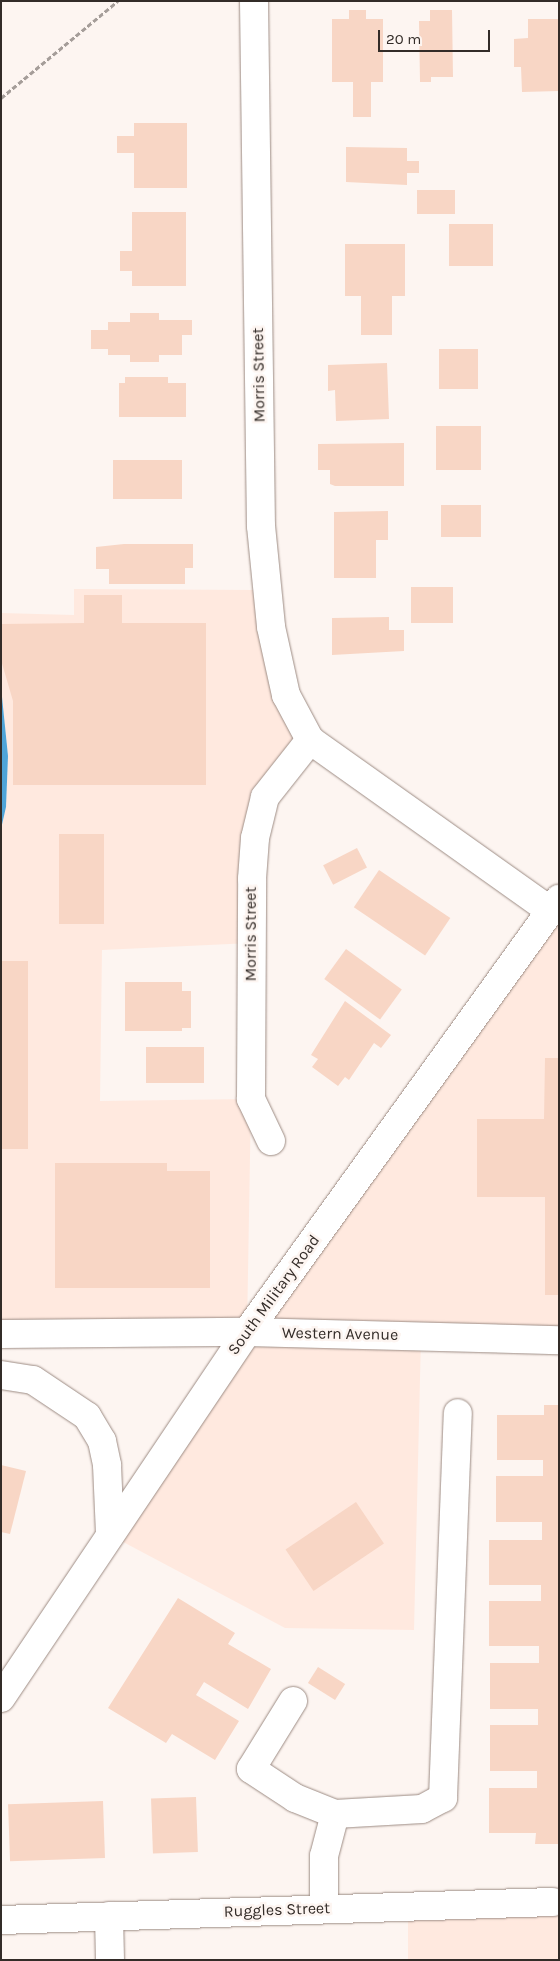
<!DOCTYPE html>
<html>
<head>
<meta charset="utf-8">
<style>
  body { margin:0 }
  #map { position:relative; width:560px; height:1961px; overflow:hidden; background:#fdf5f1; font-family:Karla,sans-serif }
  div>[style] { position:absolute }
  .built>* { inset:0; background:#ffe9df; transform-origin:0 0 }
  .water>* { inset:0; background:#4fa4d8 }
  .building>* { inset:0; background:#f8d6c5; transform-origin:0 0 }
  .path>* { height:3px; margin-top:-1.5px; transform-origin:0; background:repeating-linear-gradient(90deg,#a59d99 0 5px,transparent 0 7.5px) }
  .roads { filter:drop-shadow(0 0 1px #9d8c84) drop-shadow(0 0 1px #9d8c84) }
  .minor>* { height:28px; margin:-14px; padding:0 14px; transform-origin:14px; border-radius:14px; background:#fff }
  .major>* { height:28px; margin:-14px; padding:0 14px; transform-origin:14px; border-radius:14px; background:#fff }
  span { translate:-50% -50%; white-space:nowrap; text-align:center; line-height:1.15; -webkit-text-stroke:5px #fdf5f1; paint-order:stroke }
  .street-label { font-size:16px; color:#332c28 }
  .frame { position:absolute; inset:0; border:2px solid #332c28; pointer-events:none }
  .scale { position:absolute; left:378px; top:30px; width:112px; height:22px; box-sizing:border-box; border:2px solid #332c28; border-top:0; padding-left:6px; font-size:15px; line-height:18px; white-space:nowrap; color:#332c28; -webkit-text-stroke:4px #fdf5f1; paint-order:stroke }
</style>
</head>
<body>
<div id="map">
  <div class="built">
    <i style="clip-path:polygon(74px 589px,265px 590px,310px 740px,265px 797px,251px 943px,102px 950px,100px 1101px,251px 1099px,247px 1331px,559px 899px,559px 1340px,421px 1337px,414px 1630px,285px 1628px,110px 1535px,247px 1333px,1px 1334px,1px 829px,6px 807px,8px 756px,1px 687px,1px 613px,74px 615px)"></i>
    <i style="left:559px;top:1902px;width:58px;height:151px;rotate:90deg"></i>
  </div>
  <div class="water">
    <i style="clip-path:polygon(1px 687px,8px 756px,6px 807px,1px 829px)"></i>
  </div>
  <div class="building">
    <i style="clip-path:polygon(349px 10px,366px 10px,366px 19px,383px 19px,383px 82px,371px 82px,371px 117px,353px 117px,353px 82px,332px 82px,332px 19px,349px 19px)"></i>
    <i style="clip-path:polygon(430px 10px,452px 10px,453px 77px,431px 77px,431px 82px,420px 82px,419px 21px,430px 21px)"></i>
    <i style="clip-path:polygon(528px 19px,559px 19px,559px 91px,522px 92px,521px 67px,514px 67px,514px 39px,528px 38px)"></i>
    <i style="clip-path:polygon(134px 123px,187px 123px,187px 188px,134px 188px,134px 153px,117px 153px,117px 136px,134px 136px)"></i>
    <i style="clip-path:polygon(346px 147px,407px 148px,407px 161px,419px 161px,419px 173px,407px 173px,407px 185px,346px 182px)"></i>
    <i style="left:417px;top:190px;width:38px;height:24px"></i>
    <i style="clip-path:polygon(132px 212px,186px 212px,186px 286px,132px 286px,132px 271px,120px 271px,120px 251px,132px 251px)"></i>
    <i style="left:449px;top:224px;width:44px;height:42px"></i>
    <i style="clip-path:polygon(345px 244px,405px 244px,405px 296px,392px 296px,392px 335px,361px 335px,361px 296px,345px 296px)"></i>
    <i style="clip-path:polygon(130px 313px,159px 313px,159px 320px,192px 320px,192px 335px,182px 335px,182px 355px,159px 355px,159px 362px,130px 362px,130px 355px,108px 355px,108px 349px,91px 349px,91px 330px,108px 330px,108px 322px,130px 322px)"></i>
    <i style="left:439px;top:349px;width:39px;height:40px"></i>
    <i style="clip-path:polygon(387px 363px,389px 419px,336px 421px,335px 390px,328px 391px,328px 365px)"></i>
    <i style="clip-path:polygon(125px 377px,168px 377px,168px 383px,186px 383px,186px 417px,119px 417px,119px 383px,125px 383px)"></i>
    <i style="left:436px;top:426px;width:45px;height:44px"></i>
    <i style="clip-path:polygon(404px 443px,404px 486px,335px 486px,330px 484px,330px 470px,318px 470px,318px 444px)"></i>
    <i style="left:113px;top:460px;width:69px;height:39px"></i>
    <i style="left:441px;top:505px;width:40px;height:32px"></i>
    <i style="clip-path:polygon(388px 511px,388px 540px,376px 540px,376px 578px,334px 578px,334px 512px)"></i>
    <i style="clip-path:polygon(124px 544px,193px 544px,193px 568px,185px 568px,185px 584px,109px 584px,109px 569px,96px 569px,96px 547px)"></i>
    <i style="left:411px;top:587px;width:42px;height:36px"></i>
    <i style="clip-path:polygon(84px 595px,122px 595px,122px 623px,206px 623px,206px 785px,13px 785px,13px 701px,1px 660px,1px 624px,84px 623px)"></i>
    <i style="clip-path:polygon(389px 617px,389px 630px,404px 630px,404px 651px,332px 655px,332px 618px)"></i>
    <i style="left:59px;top:834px;width:45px;height:90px"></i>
    <i style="left:357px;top:848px;width:22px;height:38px;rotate:63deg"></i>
    <i style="left:379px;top:870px;width:86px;height:45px;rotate:34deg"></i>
    <i style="left:346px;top:949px;width:69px;height:37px;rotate:36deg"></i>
    <i style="left:1px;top:961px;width:27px;height:188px"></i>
    <i style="clip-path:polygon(125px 982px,182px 982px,182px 991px,191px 991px,191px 1028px,182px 1028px,182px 1031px,125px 1031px)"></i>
    <i style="clip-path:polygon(345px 1001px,391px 1035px,381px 1048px,374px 1043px,349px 1080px,345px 1077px,338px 1086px,312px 1067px,318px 1059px,311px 1055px)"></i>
    <i style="left:146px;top:1047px;width:58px;height:36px"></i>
    <i style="clip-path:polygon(545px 1058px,559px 1058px,559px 1295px,545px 1295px,545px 1197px,477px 1197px,477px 1119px,544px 1119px)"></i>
    <i style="clip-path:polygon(55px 1163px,167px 1163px,167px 1171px,210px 1171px,210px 1288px,55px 1288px)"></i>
    <i style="clip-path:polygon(544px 1405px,559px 1405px,559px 1844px,535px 1844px,536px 1833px,489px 1833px,489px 1788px,537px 1788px,537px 1771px,490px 1771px,490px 1725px,538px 1725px,538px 1709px,490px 1709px,490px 1663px,539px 1663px,539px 1646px,489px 1646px,489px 1601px,541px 1601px,541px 1585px,489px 1585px,489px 1540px,542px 1540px,542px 1522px,496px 1522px,496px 1476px,543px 1476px,543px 1460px,497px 1460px,497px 1415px,544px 1415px)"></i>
    <i style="clip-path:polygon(1px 1465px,26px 1471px,10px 1534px,1px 1532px)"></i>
    <i style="left:356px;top:1502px;width:50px;height:85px;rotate:56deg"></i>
    <i style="clip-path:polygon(178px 1598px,235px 1633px,228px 1644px,271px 1669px,248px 1709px,204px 1682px,196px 1695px,239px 1721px,215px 1760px,172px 1734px,166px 1743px,108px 1708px)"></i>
    <i style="left:318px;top:1667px;width:32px;height:19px;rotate:32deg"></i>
    <i style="left:196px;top:1797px;width:55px;height:45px;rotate:88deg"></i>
    <i style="left:103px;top:1801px;width:57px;height:95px;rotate:88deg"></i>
  </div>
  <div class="path">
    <i style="left:1px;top:98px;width:152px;rotate:-39.7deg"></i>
  </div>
  <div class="roads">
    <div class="minor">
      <i style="left:254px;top:1px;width:525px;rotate:89.24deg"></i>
      <i style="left:261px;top:526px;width:101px;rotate:84.3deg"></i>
      <i style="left:271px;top:627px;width:70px;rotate:77.6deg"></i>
      <i style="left:286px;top:695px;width:51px;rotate:61.9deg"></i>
      <i style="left:310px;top:740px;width:296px;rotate:35.4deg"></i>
      <i style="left:271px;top:1141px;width:47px;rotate:-115.5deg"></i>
      <i style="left:251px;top:1099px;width:220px;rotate:-89.7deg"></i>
      <i style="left:252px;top:879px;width:41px;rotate:-85.8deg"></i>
      <i style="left:255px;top:838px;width:42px;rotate:-76.3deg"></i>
      <i style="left:265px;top:797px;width:73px;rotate:-51.7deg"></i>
      <i style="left:1px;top:1698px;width:441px;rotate:-56.1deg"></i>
      <i style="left:247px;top:1332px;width:312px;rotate:1.5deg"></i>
      <i style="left:293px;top:1701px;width:80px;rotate:121.7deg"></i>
      <i style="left:251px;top:1769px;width:53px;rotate:33.4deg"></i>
      <i style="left:295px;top:1798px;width:43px;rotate:21.8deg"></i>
      <i style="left:335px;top:1814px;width:87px;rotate:-3.3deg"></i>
      <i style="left:422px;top:1809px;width:24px;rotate:-28deg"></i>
      <i style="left:443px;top:1798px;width:385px;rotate:-87.8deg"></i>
      <i style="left:324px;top:1909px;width:53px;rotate:-90deg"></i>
      <i style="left:324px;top:1856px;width:43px;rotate:-75.3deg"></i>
      <i style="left:109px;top:1916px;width:44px;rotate:88.7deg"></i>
      <i style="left:1px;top:1920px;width:552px;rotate:-1.87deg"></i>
    </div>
    <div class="major">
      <i style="left:1px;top:1334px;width:246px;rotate:-0.5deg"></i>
      <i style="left:247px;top:1332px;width:534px;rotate:-54.23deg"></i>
      <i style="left:1px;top:1375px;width:32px;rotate:9deg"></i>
      <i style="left:33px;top:1380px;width:65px;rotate:33.7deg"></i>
      <i style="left:87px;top:1416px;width:29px;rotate:59deg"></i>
      <i style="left:102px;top:1441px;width:25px;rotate:78deg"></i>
      <i style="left:107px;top:1465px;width:70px;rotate:87.5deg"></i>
    </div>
  </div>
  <div class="street-label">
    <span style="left:259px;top:375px;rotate:-91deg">Morris Street</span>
    <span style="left:251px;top:934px;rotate:-90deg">Morris Street</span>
    <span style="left:274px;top:1295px;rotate:-54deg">South Military Road</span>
    <span style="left:340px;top:1334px;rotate:1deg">Western Avenue</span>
    <span style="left:277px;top:1910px;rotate:-2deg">Ruggles Street</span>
  </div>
  <div class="frame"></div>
  <div class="scale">20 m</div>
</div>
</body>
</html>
